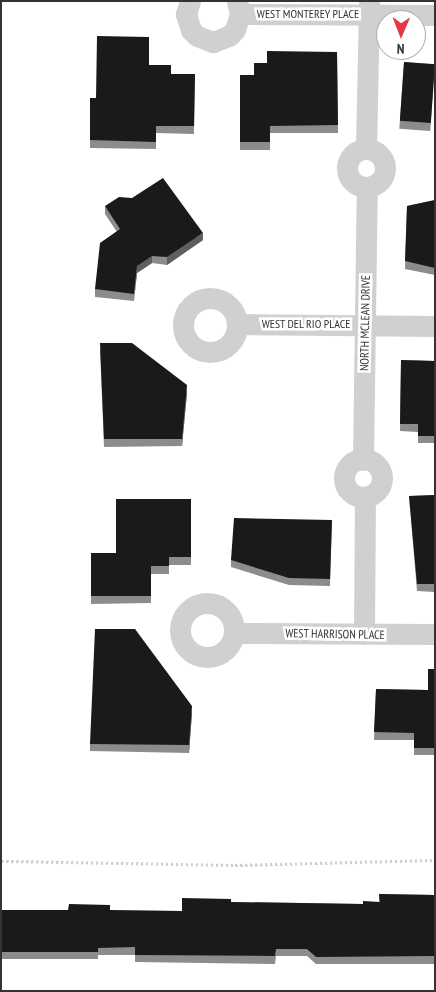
<!DOCTYPE html>
<html>
<head>
<meta charset="utf-8">
<style>
  body { margin:0 }
  #map { position:relative; width:436px; height:992px; overflow:hidden; background:#fff; font-family:"PT Sans Narrow",sans-serif }
  div>[style] { position:absolute }
  .path>* { height:3px; margin-top:-1.5px; transform-origin:0; background:repeating-linear-gradient(90deg,#cdcdcd 0 2.5px,transparent 0 5px) }
  .street>* { height:21px; margin:-10.5px; padding:0 10.5px; transform-origin:10.5px; border-radius:10.5px; background:#d0d0d0 }
  .street>.ring { margin:-10.5px; padding:0; box-sizing:content-box; background:none; border:21px solid #d0d0d0; border-radius:50% }
  .wall>* { inset:0; background:#8c8c8c; transform-origin:0 0 }
  .shaded-wall>* { inset:0; background:#5f5f5f }
  .building>* { inset:0; background:#1a1a1a; transform-origin:0 0 }
  span { translate:-50% -50%; white-space:nowrap; text-align:center; line-height:1.15; -webkit-text-stroke:5px #fff; paint-order:stroke }
  .street-label { font-size:12px; color:#333 }
  .frame { position:absolute; inset:0; border:2px solid #333; pointer-events:none }
  .north { position:absolute; left:376px; top:10px; width:50px; height:50px; box-sizing:border-box; background:#fff; border:1px solid #adadad; border-radius:50%; rotate:181deg; font-size:14px; font-weight:700; line-height:20px; text-align:center; color:#333 }
  .north::after { content:''; display:block; margin:auto; width:18px; height:22px; background:#e63946; clip-path:polygon(50% 0,100% 100%,50% 72%,0 100%) }
</style>
</head>
<body>
<div id="map">
  <div class="path">
    <i style="left:1px;top:861px;width:234px;rotate:1deg"></i>
    <i style="left:235px;top:865px;width:200px;rotate:-1.4deg"></i>
  </div>
  <div class="street">
    <i style="left:190px;top:1px;width:14px;rotate:107deg"></i>
    <i style="left:186px;top:14px;width:17px;rotate:73deg"></i>
    <i style="left:191px;top:30px;width:8px;rotate:45deg"></i>
    <i style="left:197px;top:36px;width:17px;rotate:21deg"></i>
    <i style="left:213px;top:42px;width:17px;rotate:-21deg"></i>
    <i style="left:229px;top:36px;width:8px;rotate:-45deg"></i>
    <i style="left:235px;top:30px;width:17px;rotate:-73deg"></i>
    <i style="left:240px;top:14px;width:13px;rotate:-103deg"></i>
    <i style="left:240px;top:14px;width:195px;rotate:0.3deg"></i>
    <i style="left:366px;top:149px;width:147px;rotate:-88.8deg"></i>
    <i class="ring" style="left:347px;top:149px;width:17px;height:17px"></i>
    <i class="ring" style="left:183px;top:298px;width:33px;height:33px"></i>
    <i style="left:237px;top:324px;width:198px;rotate:0.6deg"></i>
    <i class="ring" style="left:344px;top:459px;width:17px;height:17px"></i>
    <i style="left:363px;top:460px;width:273px;rotate:-89.2deg"></i>
    <i class="ring" style="left:180px;top:603px;width:33px;height:33px"></i>
    <i style="left:234px;top:633px;width:201px;rotate:0.3deg"></i>
    <i style="left:364px;top:634px;width:137px;rotate:-89.6deg"></i>
  </div>
  <div class="wall">
    <i style="clip-path:polygon(337px 52px,338px 133px,270px 133px,270px 150px,240px 150px,240px 75px,254px 75px)"></i>
    <i style="left:404px;top:62px;width:31px;height:67px;rotate:4deg"></i>
    <i style="clip-path:polygon(149px 65px,171px 74px,195px 74px,194px 134px,156px 133px,156px 149px,90px 148px,90px 98px,96px 98px)"></i>
    <i style="clip-path:polygon(435px 200px,435px 275px,405px 269px,407px 206px)"></i>
    <i style="clip-path:polygon(105px 206px,203px 240px,167px 265px,152px 263px,137px 273px,134px 301px,95px 297px,95px 289px,117px 232px,105px 214px)"></i>
    <i style="clip-path:polygon(100px 350px,187px 393px,182px 446px,104px 447px)"></i>
    <i style="clip-path:polygon(401px 360px,435px 361px,435px 443px,418px 443px,418px 432px,400px 431px)"></i>
    <i style="clip-path:polygon(435px 495px,435px 592px,417px 591px,409px 496px)"></i>
    <i style="clip-path:polygon(191px 499px,191px 565px,169px 565px,169px 574px,151px 574px,151px 603px,91px 604px,91px 553px,116px 553px)"></i>
    <i style="clip-path:polygon(332px 520px,330px 586px,289px 585px,231px 567px,231px 560px)"></i>
    <i style="clip-path:polygon(435px 669px,435px 755px,414px 755px,414px 740px,374px 740px,376px 689px,428px 690px)"></i>
    <i style="clip-path:polygon(192px 713px,189px 753px,90px 751px,90px 744px)"></i>
    <i style="clip-path:polygon(379px 894px,435px 895px,435px 964px,316px 964px,307px 956px,276px 956px,275px 964px,135px 962px,135px 955px,98px 955px,98px 959px,1px 959px,1px 910px,182px 911px,231px 902px,363px 904px,379px 902px)"></i>
  </div>
  <div class="shaded-wall">
    <i style="clip-path:polygon(203px 233px,203px 240px,167px 265px,167px 257px)"></i>
    <i style="clip-path:polygon(152px 256px,152px 263px,137px 273px,134px 301px,137px 266px)"></i>
    <i style="clip-path:polygon(187px 385px,187px 393px,182px 446px,182px 439px)"></i>
    <i style="clip-path:polygon(192px 706px,192px 713px,189px 753px,189px 745px)"></i>
  </div>
  <div class="building">
    <i style="clip-path:polygon(97px 36px,149px 37px,149px 65px,171px 65px,171px 74px,195px 74px,194px 126px,156px 126px,156px 142px,90px 140px,90px 98px,96px 98px)"></i>
    <i style="clip-path:polygon(267px 51px,337px 52px,338px 125px,270px 126px,270px 142px,240px 142px,240px 75px,254px 75px,254px 63px,267px 63px)"></i>
    <i style="left:404px;top:62px;width:31px;height:59px;rotate:4deg"></i>
    <i style="clip-path:polygon(163px 178px,203px 233px,167px 257px,152px 256px,137px 266px,134px 294px,95px 289px,100px 243px,120px 229px,105px 206px,119px 197px,132px 198px)"></i>
    <i style="clip-path:polygon(435px 200px,435px 268px,405px 261px,407px 206px)"></i>
    <i style="clip-path:polygon(100px 343px,132px 343px,187px 385px,182px 439px,104px 439px)"></i>
    <i style="clip-path:polygon(401px 360px,435px 361px,435px 436px,418px 436px,418px 424px,400px 424px)"></i>
    <i style="clip-path:polygon(435px 495px,435px 584px,417px 584px,409px 496px)"></i>
    <i style="clip-path:polygon(116px 499px,191px 499px,191px 557px,169px 557px,169px 566px,151px 566px,151px 596px,91px 596px,91px 553px,116px 553px)"></i>
    <i style="clip-path:polygon(234px 518px,332px 520px,330px 579px,289px 578px,231px 560px)"></i>
    <i style="clip-path:polygon(95px 629px,135px 629px,192px 706px,189px 745px,90px 744px)"></i>
    <i style="clip-path:polygon(428px 669px,435px 669px,435px 748px,414px 748px,414px 733px,374px 732px,376px 689px,428px 690px)"></i>
    <i style="clip-path:polygon(379px 894px,435px 895px,435px 956px,316px 957px,307px 949px,276px 949px,275px 956px,135px 955px,135px 947px,98px 948px,98px 952px,1px 952px,1px 910px,68px 910px,69px 904px,110px 905px,110px 910px,182px 911px,182px 898px,231px 899px,231px 902px,363px 904px,363px 901px,380px 902px)"></i>
  </div>
  <div class="street-label">
    <span style="left:308px;top:14px">WEST MONTEREY PLACE</span>
    <span style="left:365px;top:323px;rotate:-89deg">NORTH MCLEAN DRIVE</span>
    <span style="left:306px;top:324px">WEST DEL RIO PLACE</span>
    <span style="left:335px;top:634px;rotate:1deg">WEST HARRISON PLACE</span>
  </div>
  <div class="frame"></div>
  <div class="north">N</div>
</div>
</body>
</html>
